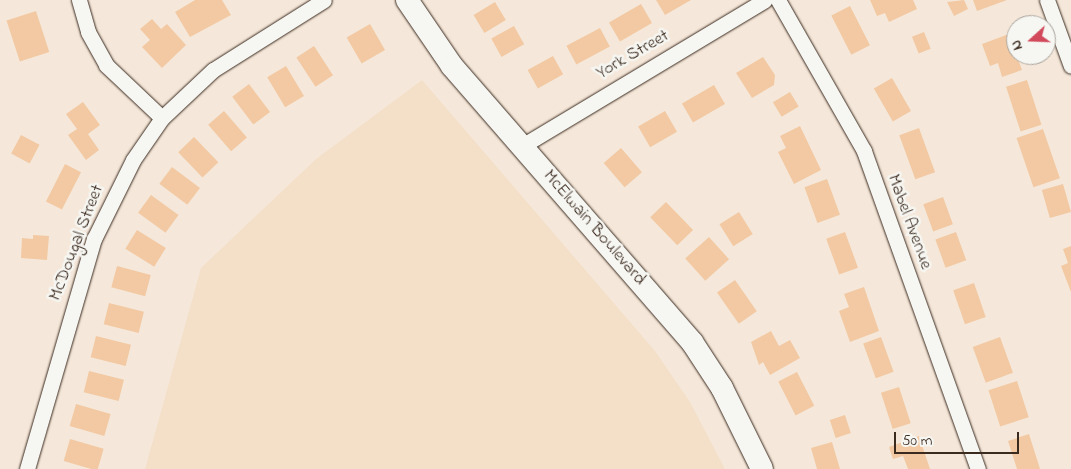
<!DOCTYPE html>
<html>
<head>
<meta charset="utf-8">
<style>
  body { margin:0 }
  #map { position:relative; width:1071px; height:469px; overflow:hidden; background:#f5e8da; font-family:"Indie Flower",sans-serif }
  div>[style] { position:absolute }
  .built>* { inset:0; background:#f4dfc9 }
  .building>* { inset:0; background:#f2c9a2; transform-origin:0 0 }
  .roads { filter:drop-shadow(0 0 1px #3b2a1e) drop-shadow(0 0 1px #3b2a1e) }
  .street>* { height:15px; margin:-7.5px; padding:0 7.5px; transform-origin:7.5px; border-radius:7.5px; background:#f6f6f2 }
  .secondary>* { height:22px; margin:-11px; padding:0 11px; transform-origin:11px; border-radius:11px; background:#f6f6f2 }
  span { translate:-50% -50%; white-space:nowrap; text-align:center; line-height:1.15; -webkit-text-stroke:5px #f6f6f2; paint-order:stroke }
  .street-label { font-size:18px; color:#3b2a1e }
  .north { position:absolute; left:1006px; top:15px; width:50px; height:50px; box-sizing:border-box; background:#f6f6f2; border:1px solid #aba49d; border-radius:50%; rotate:250deg; font-size:14px; font-weight:700; line-height:20px; text-align:center; color:#3b2a1e }
  .north::after { content:''; display:block; margin:auto; width:18px; height:22px; background:#d1495b; clip-path:polygon(50% 0,100% 100%,50% 72%,0 100%) }
  .scale { position:absolute; left:894px; top:432px; width:125px; height:22px; box-sizing:border-box; border:2px solid #3b2a1e; border-top:0; padding-left:6px; font-size:15px; line-height:18px; white-space:nowrap; color:#3b2a1e; -webkit-text-stroke:4px #f6f6f2; paint-order:stroke }
</style>
</head>
<body>
<div id="map">
  <div class="built">
    <i style="clip-path:polygon(422px 80px,655px 351px,690px 402px,725px 469px,145px 469px,201px 268px,316px 159px)"></i>
  </div>
  <div class="building">
    <i style="clip-path:polygon(195px 0,222px 0,231px 15px,190px 37px,175px 12px)"></i>
    <i style="clip-path:polygon(656px 0,691px 0,665px 15px)"></i>
    <i style="clip-path:polygon(870px 0,913px 0,917px 9px,889px 22px,885px 13px,877px 16px)"></i>
    <i style="clip-path:polygon(964px 0,968px 9px,954px 16px,947px 2px)"></i>
    <i style="clip-path:polygon(973px 0,1007px 0,977px 11px)"></i>
    <i style="left:495px;top:2px;width:21px;height:25px;rotate:59deg"></i>
    <i style="left:641px;top:4px;width:22px;height:37px;rotate:60deg"></i>
    <i style="left:850px;top:6px;width:44px;height:21px;rotate:63deg"></i>
    <i style="left:36px;top:11px;width:43px;height:31px;rotate:72deg"></i>
    <i style="clip-path:polygon(152px 19px,161px 29px,167px 24px,186px 45px,162px 68px,142px 47px,150px 40px,140px 29px)"></i>
    <i style="left:370px;top:24px;width:30px;height:27px;rotate:60deg"></i>
    <i style="left:514px;top:26px;width:21px;height:26px;rotate:61deg"></i>
    <i style="left:600px;top:28px;width:21px;height:38px;rotate:62deg"></i>
    <i style="left:924px;top:32px;width:18px;height:13px;rotate:68deg"></i>
    <i style="clip-path:polygon(1009px 34px,1022px 70px,1002px 77px,998px 63px,990px 66px,982px 44px)"></i>
    <i style="left:314px;top:46px;width:35px;height:21px;rotate:57deg"></i>
    <i style="left:553px;top:56px;width:21px;height:29px;rotate:61deg"></i>
    <i style="clip-path:polygon(763px 57px,775px 75px,774px 85px,752px 98px,736px 73px)"></i>
    <i style="left:286px;top:66px;width:35px;height:22px;rotate:59deg"></i>
    <i style="left:892px;top:78px;width:38px;height:21px;rotate:60deg"></i>
    <i style="left:1027px;top:80px;width:47px;height:22px;rotate:72deg"></i>
    <i style="left:249px;top:84px;width:35px;height:21px;rotate:53deg"></i>
    <i style="left:714px;top:85px;width:22px;height:37px;rotate:60deg"></i>
    <i style="left:790px;top:92px;width:17px;height:20px;rotate:59deg"></i>
    <i style="clip-path:polygon(83px 102px,100px 125px,88px 134px,99px 150px,86px 160px,68px 135px,77px 129px,66px 114px)"></i>
    <i style="left:224px;top:111px;width:35px;height:21px;rotate:49deg"></i>
    <i style="left:665px;top:111px;width:24px;height:31px;rotate:60deg"></i>
    <i style="clip-path:polygon(800px 126px,821px 170px,794px 184px,778px 152px,786px 148px,780px 136px)"></i>
    <i style="left:919px;top:128px;width:47px;height:21px;rotate:70deg"></i>
    <i style="left:1043px;top:129px;width:52px;height:28px;rotate:71deg"></i>
    <i style="left:21px;top:135px;width:21px;height:21px;rotate:28deg"></i>
    <i style="left:194px;top:137px;width:35px;height:22px;rotate:46deg"></i>
    <i style="left:621px;top:148px;width:32px;height:23px;rotate:49deg"></i>
    <i style="left:65px;top:164px;width:18px;height:42px;rotate:27deg"></i>
    <i style="left:172px;top:167px;width:35px;height:21px;rotate:37deg"></i>
    <i style="left:827px;top:179px;width:38px;height:24px;rotate:70deg"></i>
    <i style="left:1063px;top:184px;width:29px;height:22px;rotate:74deg"></i>
    <i style="left:151px;top:195px;width:34px;height:22px;rotate:36deg"></i>
    <i style="left:943px;top:197px;width:29px;height:21px;rotate:70deg"></i>
    <i style="left:666px;top:202px;width:39px;height:22px;rotate:46deg"></i>
    <i style="left:739px;top:212px;width:26px;height:23px;rotate:58deg"></i>
    <i style="left:137px;top:230px;width:34px;height:22px;rotate:32deg"></i>
    <i style="left:845px;top:232px;width:38px;height:20px;rotate:70deg"></i>
    <i style="left:956px;top:232px;width:30px;height:22px;rotate:70deg"></i>
    <i style="clip-path:polygon(33px 235px,49px 236px,47px 260px,21px 258px,22px 238px,33px 239px)"></i>
    <i style="left:709px;top:237px;width:30px;height:32px;rotate:48deg"></i>
    <i style="clip-path:polygon(1071px 246px,1071px 292px,1061px 266px,1068px 263px,1063px 249px)"></i>
    <i style="left:117px;top:266px;width:35px;height:22px;rotate:15deg"></i>
    <i style="left:735px;top:280px;width:38px;height:22px;rotate:55deg"></i>
    <i style="left:974px;top:283px;width:36px;height:22px;rotate:71deg"></i>
    <i style="clip-path:polygon(864px 287px,879px 331px,850px 342px,839px 311px,849px 307px,844px 294px)"></i>
    <i style="left:109px;top:303px;width:36px;height:22px;rotate:14deg"></i>
    <i style="clip-path:polygon(771px 331px,779px 346px,790px 340px,800px 358px,770px 375px,763px 362px,759px 365px,751px 342px)"></i>
    <i style="left:96px;top:336px;width:36px;height:22px;rotate:14deg"></i>
    <i style="left:881px;top:337px;width:37px;height:19px;rotate:70deg"></i>
    <i style="left:1000px;top:337px;width:38px;height:29px;rotate:70deg"></i>
    <i style="left:89px;top:371px;width:36px;height:22px;rotate:14deg"></i>
    <i style="left:797px;top:372px;width:38px;height:21px;rotate:63deg"></i>
    <i style="left:1017px;top:381px;width:38px;height:30px;rotate:72deg"></i>
    <i style="left:899px;top:387px;width:38px;height:19px;rotate:72deg"></i>
    <i style="left:76px;top:404px;width:36px;height:23px;rotate:16deg"></i>
    <i style="left:845px;top:415px;width:19px;height:16px;rotate:72deg"></i>
    <i style="clip-path:polygon(1029px 434px,1040px 469px,1017px 469px,1008px 441px)"></i>
    <i style="clip-path:polygon(919px 436px,930px 469px,908px 469px,903px 456px,893px 459px,889px 447px)"></i>
    <i style="left:70px;top:439px;width:35px;height:23px;rotate:16deg"></i>
    <i style="clip-path:polygon(832px 442px,840px 469px,817px 469px,811px 448px)"></i>
  </div>
  <div class="roads">
    <div class="street">
      <i style="left:79px;top:0;width:33px;rotate:74deg"></i>
      <i style="left:88px;top:32px;width:38px;rotate:61deg"></i>
      <i style="left:106px;top:65px;width:77px;rotate:43.4deg"></i>
      <i style="left:778px;top:0;width:174px;rotate:60.3deg"></i>
      <i style="left:864px;top:151px;width:338px;rotate:70.3deg"></i>
      <i style="left:1047px;top:0;width:70px;rotate:70deg"></i>
      <i style="left:522px;top:146px;width:283px;rotate:-31deg"></i>
      <i style="left:27px;top:469px;width:240px;rotate:-73.8deg"></i>
      <i style="left:94px;top:239px;width:88px;rotate:-63.7deg"></i>
      <i style="left:133px;top:160px;width:51px;rotate:-55.4deg"></i>
      <i style="left:162px;top:118px;width:70px;rotate:-43.3deg"></i>
      <i style="left:213px;top:70px;width:131px;rotate:-32.2deg"></i>
    </div>
    <div class="secondary">
      <i style="left:407px;top:0;width:80px;rotate:55.7deg"></i>
      <i style="left:452px;top:66px;width:366px;rotate:49deg"></i>
      <i style="left:692px;top:342px;width:55px;rotate:56.9deg"></i>
      <i style="left:722px;top:388px;width:90px;rotate:63.7deg"></i>
    </div>
  </div>
  <div class="street-label">
    <span style="left:633px;top:55px;rotate:-30deg">York Street</span>
    <span style="left:909px;top:222px;rotate:70deg">Mabel Avenue</span>
    <span style="left:594px;top:228px;rotate:49deg">McElwain Boulevard</span>
    <span style="left:77px;top:243px;rotate:-69deg">McDougal Street</span>
  </div>
  <div class="north">N</div>
  <div class="scale">50 m</div>
</div>
</body>
</html>
